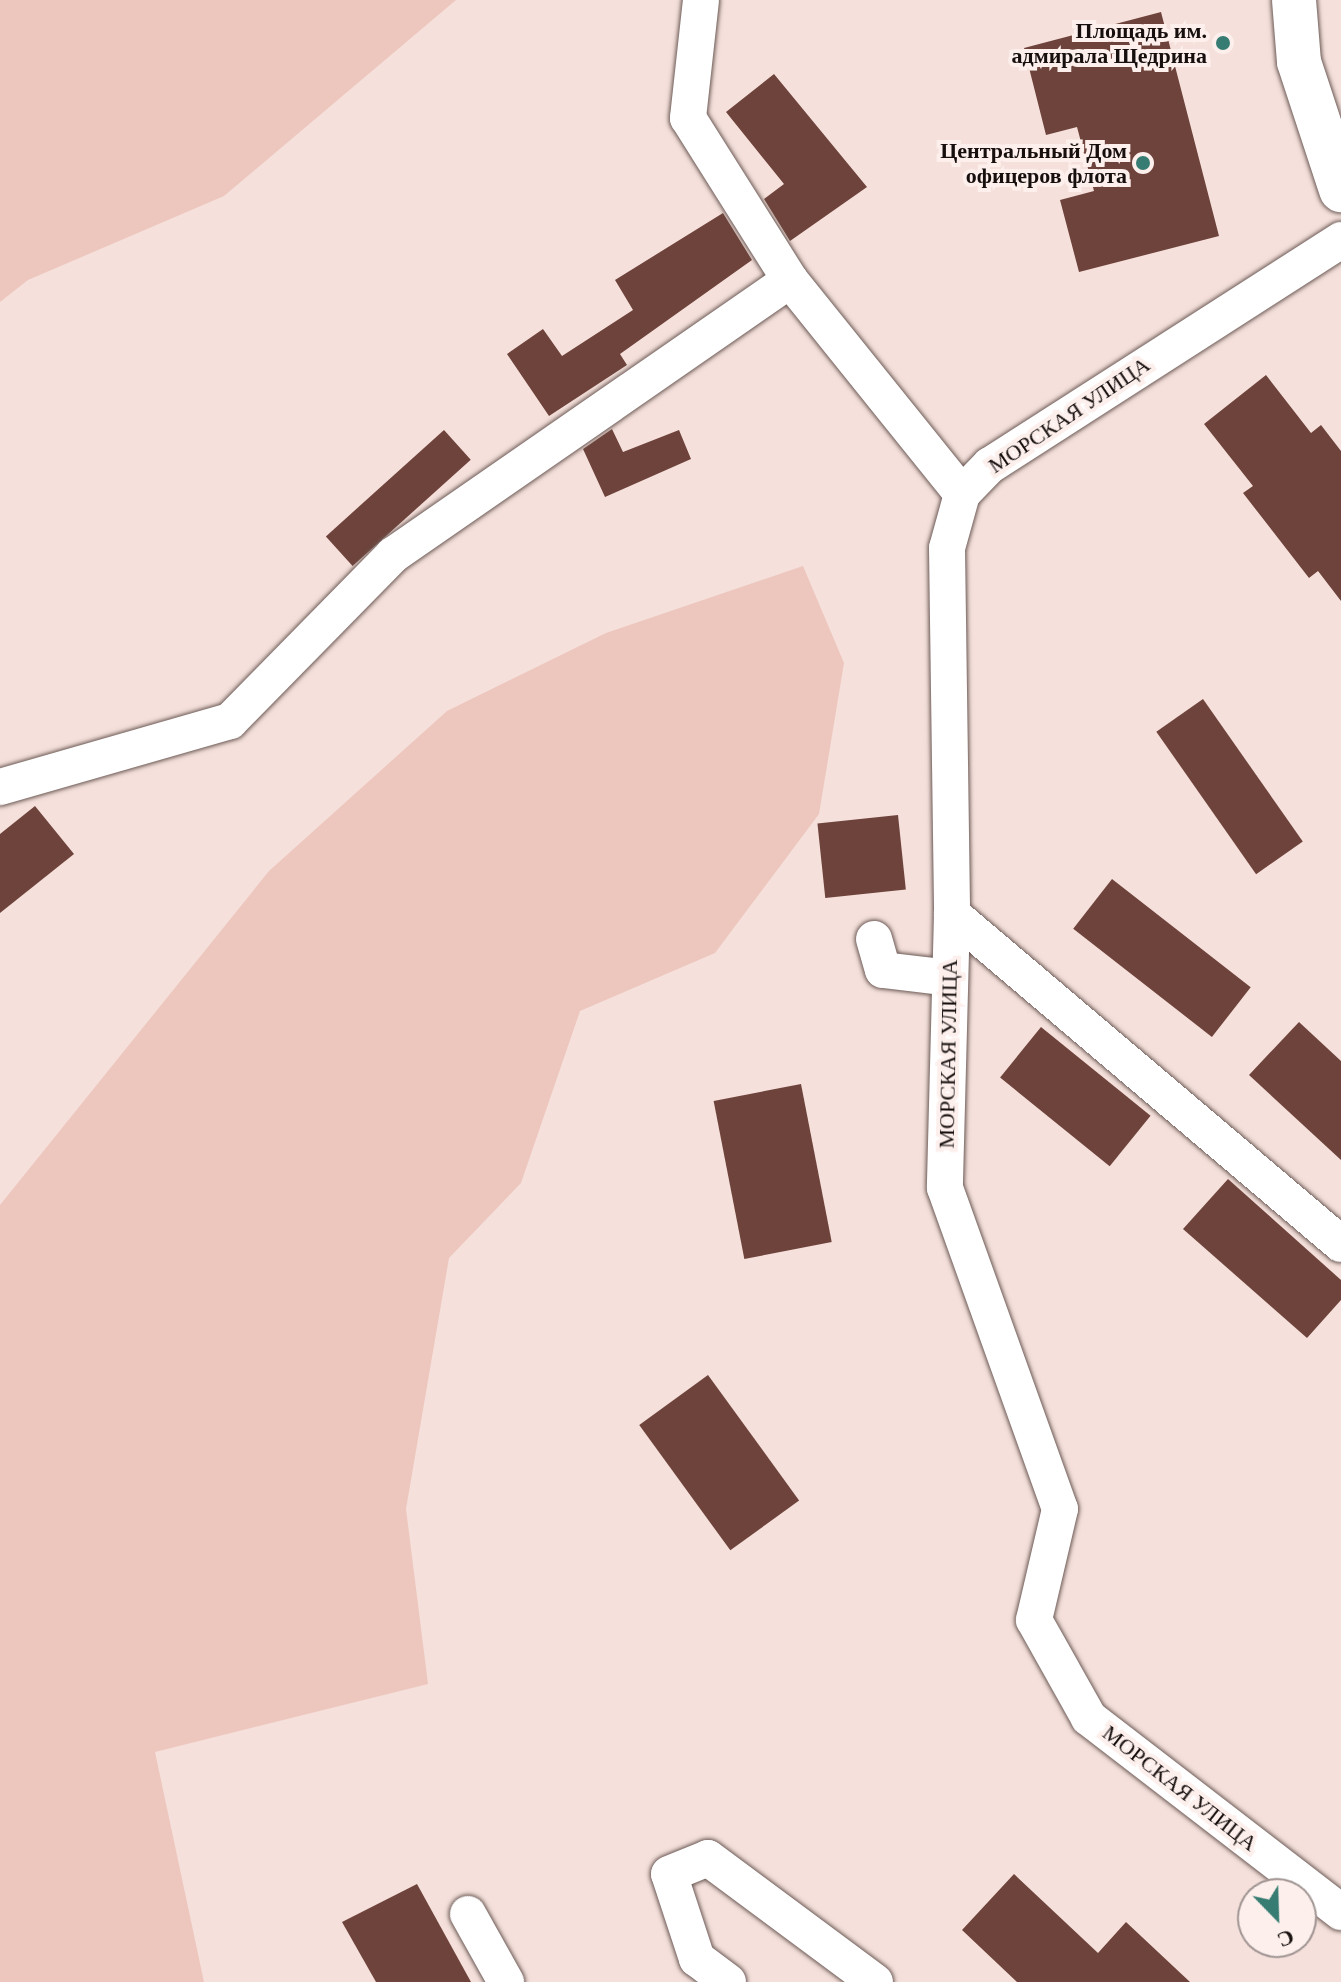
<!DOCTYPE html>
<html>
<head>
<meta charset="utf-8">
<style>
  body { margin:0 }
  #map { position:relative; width:1341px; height:1982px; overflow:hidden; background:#f5e0db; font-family:"Times New Roman",serif }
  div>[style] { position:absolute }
  .green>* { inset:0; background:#edc7be }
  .building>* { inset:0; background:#6e433b; transform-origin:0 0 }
  .roads { filter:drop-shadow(0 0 2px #6c5a56) drop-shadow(0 0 2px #6c5a56) }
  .minor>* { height:36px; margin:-18px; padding:0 18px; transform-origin:18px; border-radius:18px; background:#fff }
  .major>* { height:44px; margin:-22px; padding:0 22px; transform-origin:22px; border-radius:22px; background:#fff }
  .dots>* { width:22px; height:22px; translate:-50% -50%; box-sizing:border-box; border:4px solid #fcefec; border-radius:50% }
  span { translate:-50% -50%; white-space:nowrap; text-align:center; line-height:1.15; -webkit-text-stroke:8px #fcefec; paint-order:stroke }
  .poi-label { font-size:22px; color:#160f0d; font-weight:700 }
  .right { translate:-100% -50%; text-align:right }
  .street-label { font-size:22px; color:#160f0d }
  .north { position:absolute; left:1237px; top:1878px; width:80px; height:80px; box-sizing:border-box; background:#fcefec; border:2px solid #a09593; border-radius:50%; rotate:157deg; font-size:22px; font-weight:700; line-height:32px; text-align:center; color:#160f0d }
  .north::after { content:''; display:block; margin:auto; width:28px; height:36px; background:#377c72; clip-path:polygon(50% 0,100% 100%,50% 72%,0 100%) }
</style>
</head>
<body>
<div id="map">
  <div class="green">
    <i style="clip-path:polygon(0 0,456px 0,224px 196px,28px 280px,0 302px)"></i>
    <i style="clip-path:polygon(803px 566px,844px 663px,819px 814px,715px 953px,580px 1011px,521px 1183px,449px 1258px,406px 1509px,428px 1684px,155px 1752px,204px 1982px,0 1982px,0 1205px,269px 871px,447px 711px,606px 633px)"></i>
  </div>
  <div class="building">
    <i style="clip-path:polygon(1161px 12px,1219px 236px,1079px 272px,1060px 200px,1094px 191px,1077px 127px,1046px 135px,1024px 48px)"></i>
    <i style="clip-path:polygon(774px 74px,867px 187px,790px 241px,764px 199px,784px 184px,726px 112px)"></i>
    <i style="clip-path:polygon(723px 213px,752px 260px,620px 354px,627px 365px,549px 416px,507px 354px,543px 329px,562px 356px,633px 310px,615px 280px)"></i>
    <i style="clip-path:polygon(1266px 375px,1311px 433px,1321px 425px,1341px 451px,1341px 601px,1318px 571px,1309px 578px,1243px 493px,1253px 486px,1204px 424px)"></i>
    <i style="clip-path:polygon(612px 429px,623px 452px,679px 430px,691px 459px,605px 497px,583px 449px)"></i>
    <i style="left:444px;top:430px;width:40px;height:159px;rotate:48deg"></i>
    <i style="left:1203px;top:699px;width:174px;height:57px;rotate:55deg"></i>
    <i style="clip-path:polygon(35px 806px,74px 854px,0 913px,0 834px)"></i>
    <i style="left:898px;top:815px;width:75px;height:81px;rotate:84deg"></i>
    <i style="left:1112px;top:879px;width:176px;height:63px;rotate:38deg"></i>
    <i style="clip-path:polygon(1299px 1022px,1341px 1061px,1341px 1160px,1249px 1075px)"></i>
    <i style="left:1041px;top:1027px;width:141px;height:65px;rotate:39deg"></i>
    <i style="left:801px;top:1084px;width:161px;height:89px;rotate:79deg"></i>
    <i style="clip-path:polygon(1228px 1179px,1341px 1280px,1341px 1300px,1307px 1338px,1183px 1229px)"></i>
    <i style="left:708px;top:1375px;width:155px;height:85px;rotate:54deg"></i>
    <i style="clip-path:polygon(1014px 1874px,1098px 1953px,1126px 1922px,1190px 1982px,1017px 1982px,962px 1930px)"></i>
    <i style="clip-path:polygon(417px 1884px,471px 1982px,376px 1982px,342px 1922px)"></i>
  </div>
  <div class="roads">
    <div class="minor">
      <i style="left:701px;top:0;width:119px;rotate:96.3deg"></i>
      <i style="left:688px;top:118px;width:191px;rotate:57.8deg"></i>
      <i style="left:1341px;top:240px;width:417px;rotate:147.3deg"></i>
      <i style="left:990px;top:465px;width:40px;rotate:134deg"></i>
      <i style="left:962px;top:494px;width:56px;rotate:105.5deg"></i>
      <i style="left:947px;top:548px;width:366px;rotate:89.2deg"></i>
      <i style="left:952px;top:914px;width:274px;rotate:91.5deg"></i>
      <i style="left:945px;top:1188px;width:341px;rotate:70.3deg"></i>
      <i style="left:1060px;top:1509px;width:114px;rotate:103.2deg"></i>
      <i style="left:1034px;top:1620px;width:112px;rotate:60.7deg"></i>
      <i style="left:1089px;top:1718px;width:318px;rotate:37.6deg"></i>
      <i style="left:0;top:787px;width:239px;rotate:-16deg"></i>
      <i style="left:230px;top:721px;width:233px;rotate:-45.5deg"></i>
      <i style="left:393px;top:555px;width:483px;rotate:-34.7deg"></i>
      <i style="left:790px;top:280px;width:275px;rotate:51.2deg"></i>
      <i style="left:952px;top:914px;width:510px;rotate:40.31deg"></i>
      <i style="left:874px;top:939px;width:32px;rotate:74deg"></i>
      <i style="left:883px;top:970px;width:67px;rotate:6.8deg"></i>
      <i style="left:468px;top:1914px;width:78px;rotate:60.8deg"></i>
      <i style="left:728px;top:1982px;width:39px;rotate:-143deg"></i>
      <i style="left:697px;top:1959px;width:89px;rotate:-108.2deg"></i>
      <i style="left:669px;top:1874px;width:42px;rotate:-22.3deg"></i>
      <i style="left:708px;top:1858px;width:208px;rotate:36.6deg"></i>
    </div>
    <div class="major">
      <i style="left:1294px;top:0;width:62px;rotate:85.4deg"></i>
      <i style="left:1299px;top:62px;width:135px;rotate:71.8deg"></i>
    </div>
  </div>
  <div class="dots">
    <i style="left:1223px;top:43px;background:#377c72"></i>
    <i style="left:1143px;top:163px;background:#377c72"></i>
  </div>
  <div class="poi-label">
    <span class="right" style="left:1207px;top:43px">Площадь им.<br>адмирала Щедрина</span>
    <span class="right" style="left:1127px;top:163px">Центральный Дом<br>офицеров флота</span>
  </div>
  <div class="street-label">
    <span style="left:1069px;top:415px;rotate:-34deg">МОРСКАЯ УЛИЦА</span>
    <span style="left:948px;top:1054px;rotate:-89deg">МОРСКАЯ УЛИЦА</span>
    <span style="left:1180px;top:1788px;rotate:38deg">МОРСКАЯ УЛИЦА</span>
  </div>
  <div class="north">С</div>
</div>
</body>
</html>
